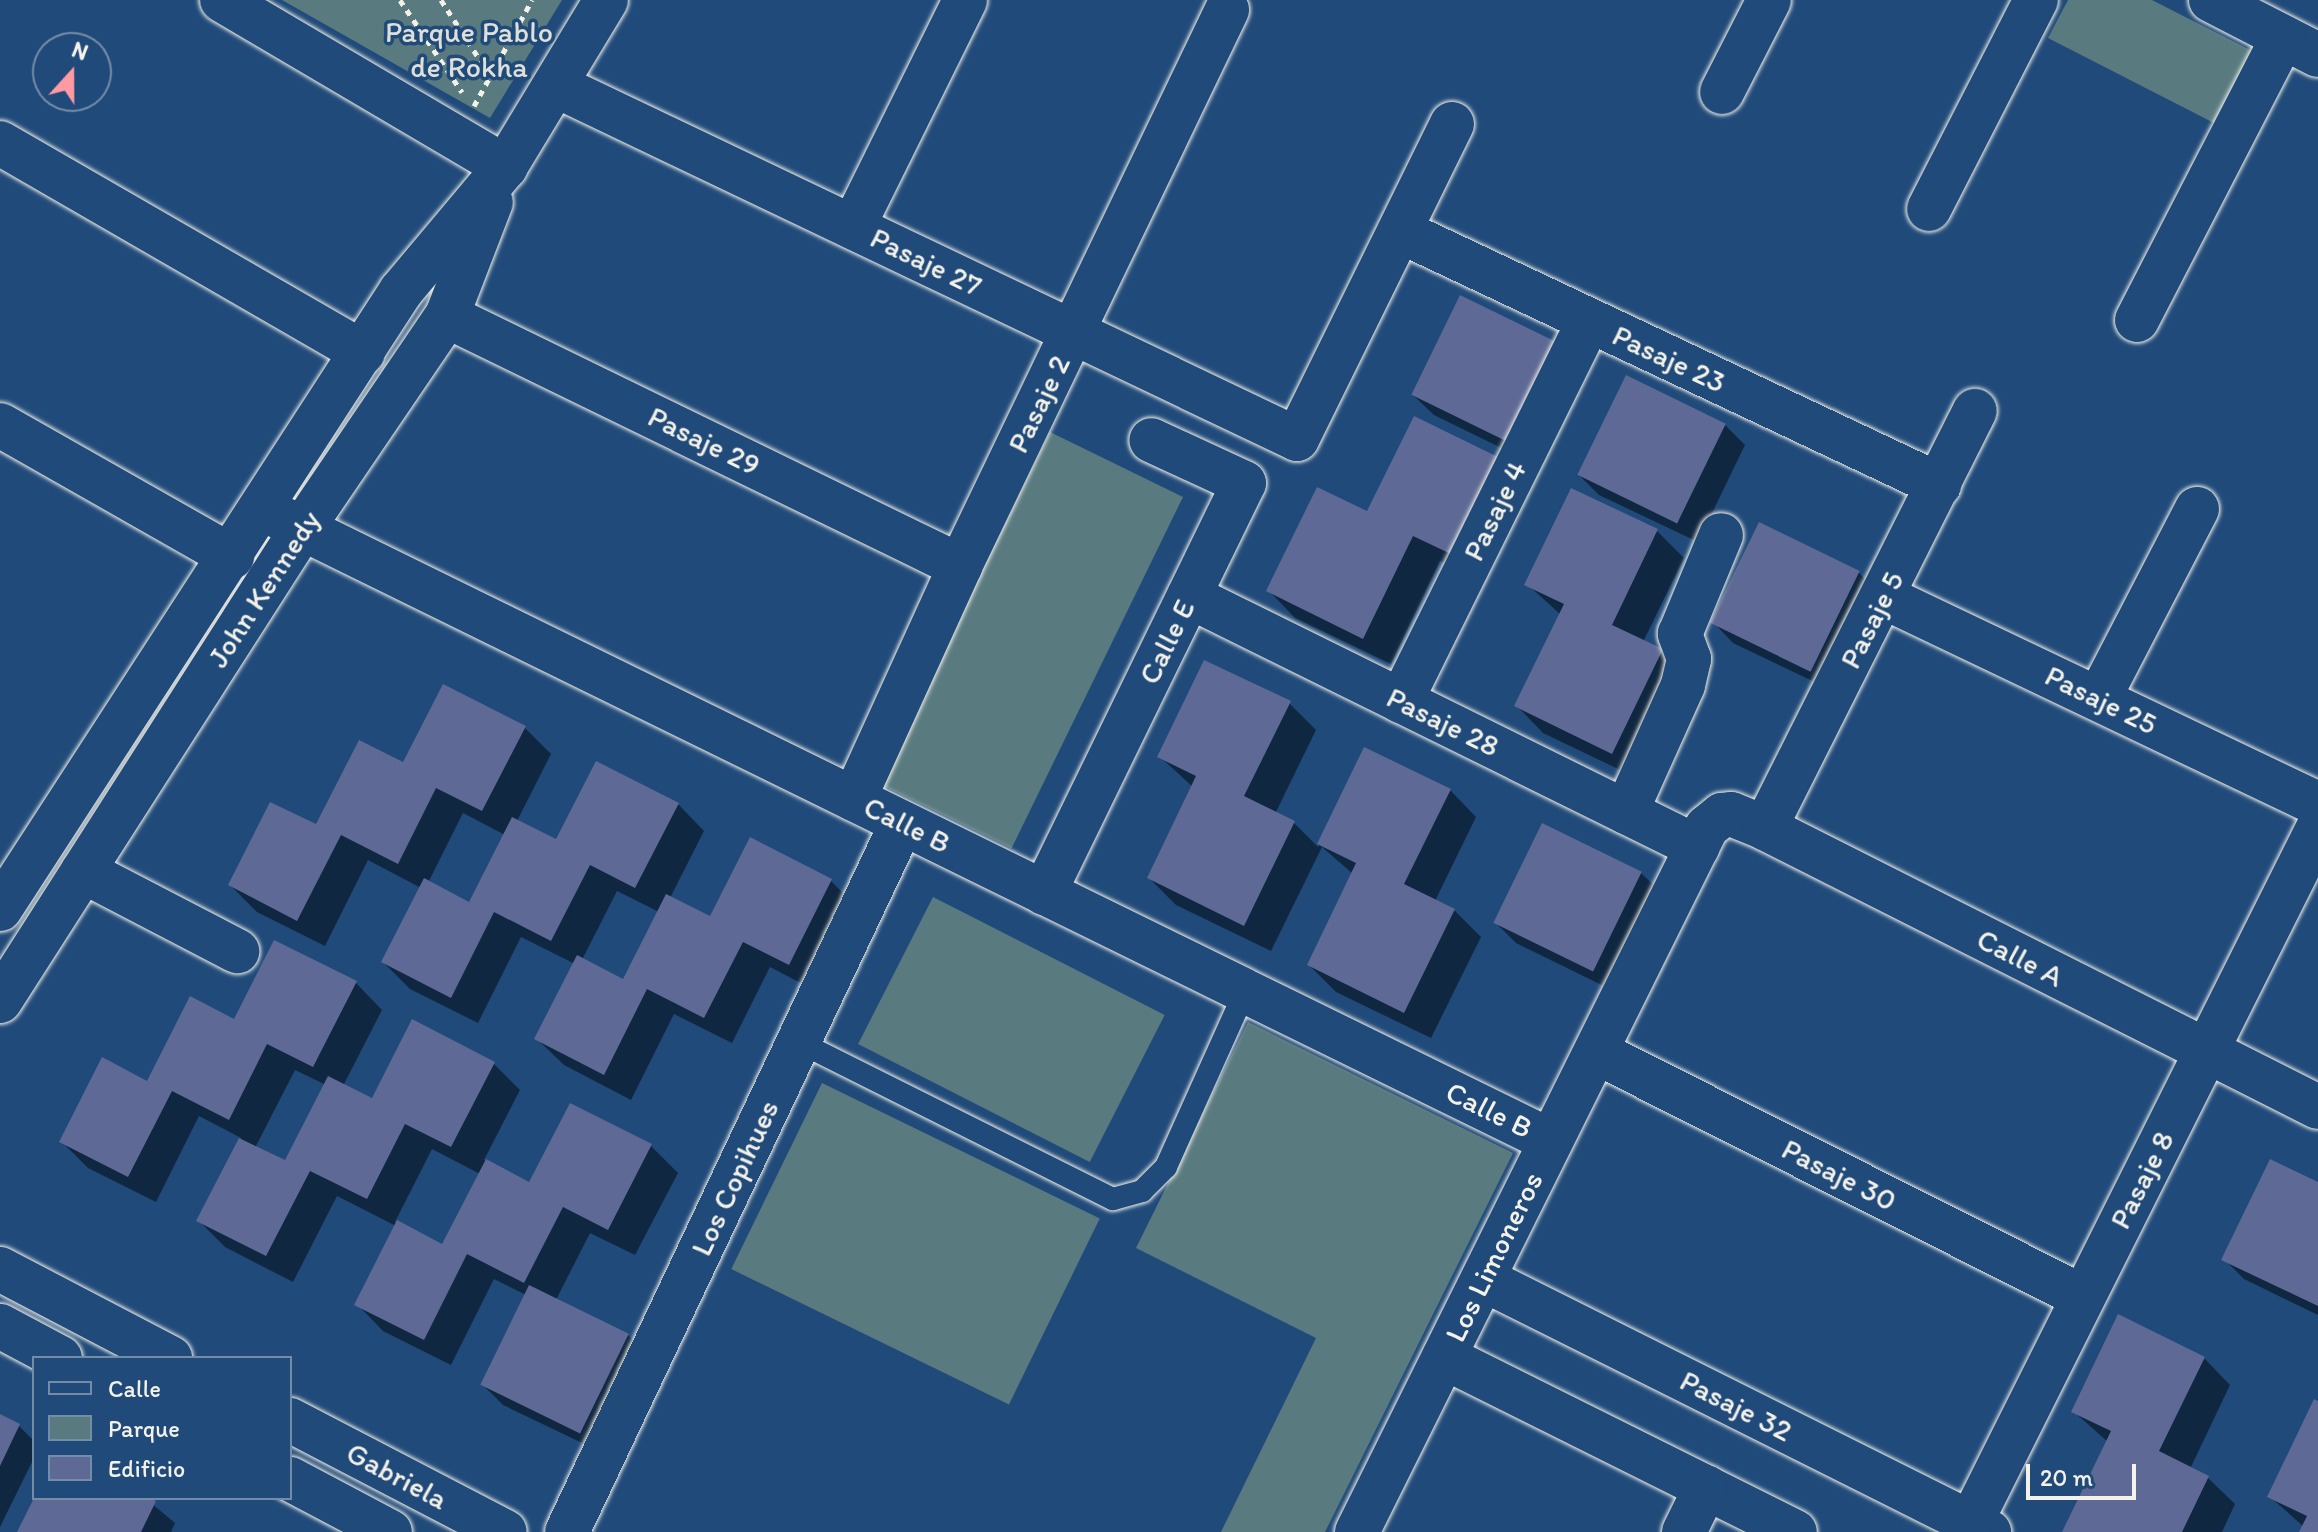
<!DOCTYPE html>
<html>
<head>
<meta charset="utf-8">
<style>
  body { margin:0 }
  #map { position:relative; width:2318px; height:1532px; overflow:hidden; background:#1f4a7a; font-family:Itim,sans-serif }
  div>[style] { position:absolute }
  .green>* { inset:0; background:#597b80; transform-origin:0 0 }
  .shadow>* { inset:0; background:#0007 }
  .building>* { inset:0; background:#5e6a95; transform-origin:0 0 }
  .path>* { height:5px; margin-top:-2.5px; transform-origin:0; background:repeating-linear-gradient(90deg,#f4f1e8 0 6px,transparent 0 12px) }
  .roads { filter:drop-shadow(0 0 2px #f4f1e8) drop-shadow(0 0 2px #f4f1e8) }
  .service>* { height:22px; margin:-11px; padding:0 11px; transform-origin:11px; border-radius:11px; background:#1f4a7a }
  .minor>* { height:44px; margin:-22px; padding:0 22px; transform-origin:22px; border-radius:22px; background:#1f4a7a }
  .tertiary>* { height:44px; margin:-22px; padding:0 22px; transform-origin:22px; border-radius:22px; background:#1f4a7a }
  span { translate:-50% -50%; white-space:nowrap; text-align:center; line-height:1.15; -webkit-text-stroke:7px #1f4a7a; paint-order:stroke }
  .park-label { font-size:30px; color:#dddfd8 }
  .street-label { font-size:30px; color:#f4f1e8 }
  .legend { position:absolute; left:32px; top:1356px; width:260px; height:144px; box-sizing:border-box; background:#1f4a7a; border:2px solid #748da6; margin:0; padding:10px 14px; list-style:none; font-size:24px; color:#f4f1e8 }
  .legend li { display:flex; align-items:center; gap:16px; height:40px }
  .legend b { width:40px; border:2px solid #748da6 }
  .north { position:absolute; left:32px; top:32px; width:80px; height:80px; box-sizing:border-box; background:#1f4a7a; border:2px solid #748da6; border-radius:50%; rotate:21deg; font-size:22px; font-weight:700; line-height:32px; text-align:center; color:#f4f1e8 }
  .north::after { content:''; display:block; margin:auto; width:28px; height:36px; background:#ff9aa2; clip-path:polygon(50% 0,100% 100%,50% 72%,0 100%) }
  .scale { position:absolute; left:2026px; top:1464px; width:110px; height:36px; box-sizing:border-box; border:4px solid #f4f1e8; border-top:0; padding-left:10px; font-size:24px; line-height:28px; white-space:nowrap; color:#f4f1e8; -webkit-text-stroke:6px #1f4a7a; paint-order:stroke }
</style>
</head>
<body>
<div id="map">
  <div class="green">
    <i style="clip-path:polygon(282px 0,562px 0,490px 118px)"></i>
    <i style="clip-path:polygon(2068px 0,2152px 0,2252px 51px,2214px 123px,2048px 38px)"></i>
    <i style="left:1050px;top:432px;width:148px;height:391px;rotate:26deg"></i>
    <i style="left:933px;top:897px;width:260px;height:165px;rotate:27deg"></i>
    <i style="clip-path:polygon(1248px 1022px,1513px 1153px,1325px 1532px,1221px 1532px,1316px 1338px,1136px 1248px)"></i>
    <i style="left:822px;top:1083px;width:309px;height:207px;rotate:26deg"></i>
  </div>
  <div class="shadow">
    <i style="clip-path:polygon(1461px 298px,1532px 463px,1434px 415px,1413px 395px)"></i>
    <i style="clip-path:polygon(1415px 419px,1480px 581px,1440px 561px,1391px 664px,1295px 618px,1269px 591px,1368px 514px)"></i>
    <i style="clip-path:polygon(1725px 425px,1745px 445px,1698px 542px,1599px 495px,1579px 475px)"></i>
    <i style="clip-path:polygon(1572px 490px,1657px 531px,1684px 558px,1643px 642px,1661px 651px,1688px 678px,1639px 779px,1543px 733px,1517px 706px,1561px 615px,1527px 584px)"></i>
    <i style="clip-path:polygon(1858px 572px,1879px 593px,1831px 690px,1733px 643px,1713px 622px)"></i>
    <i style="clip-path:polygon(1289px 703px,1316px 730px,1275px 814px,1294px 823px,1318px 847px,1365px 749px,1450px 790px,1476px 817px,1435px 901px,1454px 910px,1481px 937px,1431px 1038px,1336px 992px,1309px 965px,1353px 874px,1322px 847px,1271px 951px,1176px 905px,1149px 878px,1193px 787px,1159px 756px)"></i>
    <i style="clip-path:polygon(evenodd,524px 727px,551px 754px,517px 821px,557px 842px,678px 804px,704px 831px,670px 898px,711px 919px,831px 881px,858px 908px,816px 991px,770px 967px,732px 1043px,674px 1014px,631px 1100px,564px 1065px,537px 1039px,575px 964px,521px 937px,478px 1023px,410px 989px,383px 962px,421px 888px,368px 860px,325px 946px,257px 912px,230px 885px,404px 765px,524px 727px,463px 813px,505px 835px,470px 904px,428px 883px,463px 813px,524px 727px,617px 891px,659px 912px,624px 981px,582px 960px,617px 891px)"></i>
    <i style="clip-path:polygon(1543px 826px,1641px 873px,1662px 893px,1614px 991px,1516px 943px,1496px 923px)"></i>
    <i style="clip-path:polygon(evenodd,356px 983px,382px 1010px,343px 1086px,373px 1101px,493px 1063px,520px 1090px,484px 1160px,530px 1184px,651px 1146px,678px 1173px,635px 1255px,590px 1233px,556px 1300px,628px 1335px,648px 1355px,601px 1452px,503px 1405px,482px 1384px,526px 1295px,494px 1279px,451px 1365px,383px 1331px,357px 1304px,396px 1226px,337px 1196px,293px 1282px,225px 1247px,199px 1221px,241px 1138px,199px 1116px,156px 1202px,88px 1168px,61px 1141px,235px 1021px,356px 983px,295px 1070px,326px 1085px,286px 1163px,255px 1148px,295px 1070px,356px 983px,432px 1149px,480px 1174px,443px 1246px,395px 1222px,432px 1149px)"></i>
    <i style="clip-path:polygon(2318px 1185px,2318px 1315px,2244px 1279px,2224px 1259px)"></i>
    <i style="clip-path:polygon(2204px 1358px,2230px 1385px,2190px 1469px,2208px 1478px,2235px 1504px,2222px 1532px,2064px 1532px,2108px 1442px,2073px 1411px)"></i>
    <i style="clip-path:polygon(2318px 1403px,2318px 1532px,2301px 1532px,2304px 1527px,2269px 1496px)"></i>
    <i style="clip-path:polygon(0 1417px,19px 1426px,34px 1441px,34px 1458px,0 1527px)"></i>
    <i style="clip-path:polygon(36px 1498px,145px 1498px,175px 1523px,171px 1532px,20px 1532px)"></i>
  </div>
  <div class="building">
    <i style="left:1460px;top:295px;width:111px;height:111px;rotate:26deg"></i>
    <i style="left:1626px;top:375px;width:111px;height:111px;rotate:26deg"></i>
    <i style="clip-path:polygon(1414px 416px,1500px 458px,1453px 555px,1413px 536px,1363px 639px,1266px 591px,1317px 487px,1367px 511px)"></i>
    <i style="clip-path:polygon(1571px 488px,1658px 529px,1612px 625px,1663px 649px,1612px 754px,1514px 706px,1564px 604px,1524px 585px)"></i>
    <i style="left:1759px;top:522px;width:112px;height:112px;rotate:26deg"></i>
    <i style="clip-path:polygon(1204px 660px,1291px 701px,1244px 796px,1295px 821px,1244px 926px,1147px 878px,1196px 776px,1157px 757px)"></i>
    <i style="clip-path:polygon(443px 684px,526px 726px,482px 811px,436px 788px,398px 864px,341px 835px,297px 921px,228px 885px,270px 802px,316px 824px,359px 740px,403px 762px)"></i>
    <i style="clip-path:polygon(1364px 747px,1451px 789px,1404px 884px,1455px 909px,1404px 1013px,1307px 965px,1356px 863px,1317px 844px)"></i>
    <i style="clip-path:polygon(596px 761px,679px 803px,635px 888px,590px 865px,551px 941px,494px 912px,451px 998px,381px 962px,424px 878px,469px 902px,512px 817px,556px 839px)"></i>
    <i style="left:1542px;top:823px;width:111px;height:111px;rotate:26deg"></i>
    <i style="clip-path:polygon(750px 837px,832px 879px,789px 965px,743px 942px,704px 1018px,647px 989px,604px 1075px,534px 1039px,577px 955px,623px 979px,666px 894px,710px 916px)"></i>
    <i style="clip-path:polygon(274px 940px,357px 981px,313px 1067px,267px 1044px,229px 1120px,172px 1091px,128px 1177px,59px 1142px,102px 1057px,147px 1081px,190px 996px,234px 1019px)"></i>
    <i style="clip-path:polygon(412px 1019px,495px 1062px,451px 1147px,405px 1124px,367px 1199px,310px 1171px,266px 1256px,196px 1221px,239px 1138px,285px 1160px,328px 1076px,372px 1098px)"></i>
    <i style="clip-path:polygon(570px 1103px,652px 1144px,608px 1230px,563px 1207px,524px 1283px,467px 1254px,424px 1340px,354px 1305px,397px 1220px,442px 1244px,486px 1159px,529px 1182px)"></i>
    <i style="clip-path:polygon(2270px 1159px,2318px 1182px,2318px 1306px,2221px 1260px)"></i>
    <i style="left:529px;top:1285px;width:111px;height:111px;rotate:26deg"></i>
    <i style="clip-path:polygon(2118px 1314px,2205px 1357px,2159px 1451px,2209px 1476px,2182px 1532px,2062px 1532px,2111px 1431px,2071px 1412px)"></i>
    <i style="clip-path:polygon(2314px 1399px,2318px 1401px,2318px 1532px,2299px 1532px,2307px 1516px,2267px 1497px)"></i>
    <i style="clip-path:polygon(0 1414px,20px 1424px,0 1466px)"></i>
    <i style="clip-path:polygon(34px 1498px,149px 1498px,156px 1501px,141px 1532px,17px 1532px)"></i>
  </div>
  <div class="path">
    <i style="left:400px;top:0;width:111px;rotate:56deg"></i>
    <i style="left:441px;top:0;width:92px;rotate:57deg"></i>
    <i style="left:474px;top:106px;width:121px;rotate:-61.3deg"></i>
  </div>
  <div class="roads">
    <div class="service">
      <i style="left:799px;top:1042px;width:351px;rotate:26.6deg"></i>
      <i style="left:1113px;top:1199px;width:30px;rotate:-15deg"></i>
      <i style="left:1142px;top:1191px;width:34px;rotate:-45deg"></i>
      <i style="left:1166px;top:1167px;width:193px;rotate:-65.8deg"></i>
    </div>
    <div class="minor">
      <i style="left:222px;top:0;width:329px;rotate:30.5deg"></i>
      <i style="left:2211px;top:0;width:120px;rotate:27.2deg"></i>
      <i style="left:555px;top:85px;width:822px;rotate:25.51deg"></i>
      <i style="left:1297px;top:439px;width:351px;rotate:-63.8deg"></i>
      <i style="left:1722px;top:92px;width:103px;rotate:-62.9deg"></i>
      <i style="left:0;top:143px;width:419px;rotate:30deg"></i>
      <i style="left:1929px;top:209px;width:235px;rotate:-62.9deg"></i>
      <i style="left:853px;top:227px;width:253px;rotate:-63.7deg"></i>
      <i style="left:1400px;top:231px;width:596px;rotate:25.23deg"></i>
      <i style="left:447px;top:316px;width:571px;rotate:25.98deg"></i>
      <i style="left:2137px;top:320px;width:318px;rotate:-62.7deg"></i>
      <i style="left:0;top:425px;width:267px;rotate:29.6deg"></i>
      <i style="left:267px;top:511px;width:1430px;rotate:26.14deg"></i>
      <i style="left:1189px;top:596px;width:567px;rotate:26.29deg"></i>
      <i style="left:1884px;top:597px;width:481px;rotate:25.5deg"></i>
      <i style="left:2099px;top:698px;width:213px;rotate:-62.6deg"></i>
      <i style="left:1401px;top:701px;width:424px;rotate:-63.7deg"></i>
      <i style="left:854px;top:799px;width:256px;rotate:-65.5deg"></i>
      <i style="left:960px;top:566px;width:617px;rotate:-64.35deg"></i>
      <i style="left:1626px;top:812px;width:139px;rotate:-65.8deg"></i>
      <i style="left:1683px;top:685px;width:27px;rotate:-77deg"></i>
      <i style="left:1689px;top:659px;width:27px;rotate:-110deg"></i>
      <i style="left:1680px;top:634px;width:107px;rotate:-67.5deg"></i>
      <i style="left:1765px;top:828px;width:467px;rotate:-63.3deg"></i>
      <i style="left:83px;top:871px;width:174px;rotate:27.5deg"></i>
      <i style="left:1044px;top:893px;width:456px;rotate:-64deg"></i>
      <i style="left:1244px;top:483px;width:102px;rotate:-155.2deg"></i>
      <i style="left:1596px;top:1052px;width:545px;rotate:26.71deg"></i>
      <i style="left:1483px;top:1279px;width:566px;rotate:26.57deg"></i>
      <i style="left:1444px;top:1357px;width:392px;rotate:26.5deg"></i>
      <i style="left:567px;top:1532px;width:784px;rotate:-64.71deg"></i>
      <i style="left:1357px;top:1532px;width:787px;rotate:-63.6deg"></i>
      <i style="left:1707px;top:827px;width:19px;rotate:-39deg"></i>
      <i style="left:1722px;top:815px;width:9px;rotate:-6deg"></i>
      <i style="left:1731px;top:814px;width:37px;rotate:22deg"></i>
      <i style="left:1765px;top:828px;width:619px;rotate:26.77deg"></i>
      <i style="left:1684px;top:1532px;width:50px;rotate:-63.9deg"></i>
      <i style="left:1966px;top:1532px;width:787px;rotate:-63.43deg"></i>
    </div>
    <div class="tertiary">
      <i style="left:0;top:909px;width:737px;rotate:-57.02deg"></i>
      <i style="left:401px;top:291px;width:162px;rotate:-50deg"></i>
      <i style="left:505px;top:167px;width:195px;rotate:-58.8deg"></i>
      <i style="left:0;top:1001px;width:560px;rotate:-57.39deg"></i>
      <i style="left:302px;top:529px;width:258px;rotate:-55.8deg"></i>
      <i style="left:447px;top:316px;width:122px;rotate:-68.9deg"></i>
      <i style="left:0;top:1269px;width:192px;rotate:27.6deg"></i>
      <i style="left:0;top:1326px;width:68px;rotate:28.1deg"></i>
      <i style="left:290px;top:1420px;width:242px;rotate:27.5deg"></i>
      <i style="left:290px;top:1479px;width:113px;rotate:27.9deg"></i>
    </div>
  </div>
  <div class="park-label">
    <span style="left:469px;top:49px">Parque Pablo<br>de Rokha</span>
  </div>
  <div class="street-label">
    <span style="left:926px;top:262px;rotate:26deg">Pasaje 27</span>
    <span style="left:1669px;top:359px;rotate:25deg">Pasaje 23</span>
    <span style="left:1039px;top:404px;rotate:-64deg">Pasaje 2</span>
    <span style="left:704px;top:441px;rotate:26deg">Pasaje 29</span>
    <span style="left:1495px;top:511px;rotate:-64deg">Pasaje 4</span>
    <span style="left:264px;top:589px;rotate:-57deg">John Kennedy</span>
    <span style="left:1872px;top:620px;rotate:-63deg">Pasaje 5</span>
    <span style="left:1167px;top:642px;rotate:-64deg">Calle E</span>
    <span style="left:2101px;top:700px;rotate:26deg">Pasaje 25</span>
    <span style="left:1443px;top:722px;rotate:26deg">Pasaje 28</span>
    <span style="left:907px;top:825px;rotate:26deg">Calle B</span>
    <span style="left:2020px;top:958px;rotate:27deg">Calle A</span>
    <span style="left:1489px;top:1110px;rotate:26deg">Calle B</span>
    <span style="left:1839px;top:1175px;rotate:27deg">Pasaje 30</span>
    <span style="left:735px;top:1178px;rotate:-65deg">Los Copihues</span>
    <span style="left:2142px;top:1180px;rotate:-63deg">Pasaje 8</span>
    <span style="left:1494px;top:1257px;rotate:-64deg">Los Limoneros</span>
    <span style="left:1736px;top:1406px;rotate:27deg">Pasaje 32</span>
    <span style="left:397px;top:1476px;rotate:28deg">Gabriela</span>
  </div>
  <ul class="legend">
  <li><b style="height:10px;background:#1f4a7a"></b>Calle</li>
  <li><b style="height:22px;background:#597b80"></b>Parque</li>
  <li><b style="height:22px;background:#5e6a95"></b>Edificio</li>
  </ul>
  <div class="north">N</div>
  <div class="scale">20 m</div>
</div>
</body>
</html>
